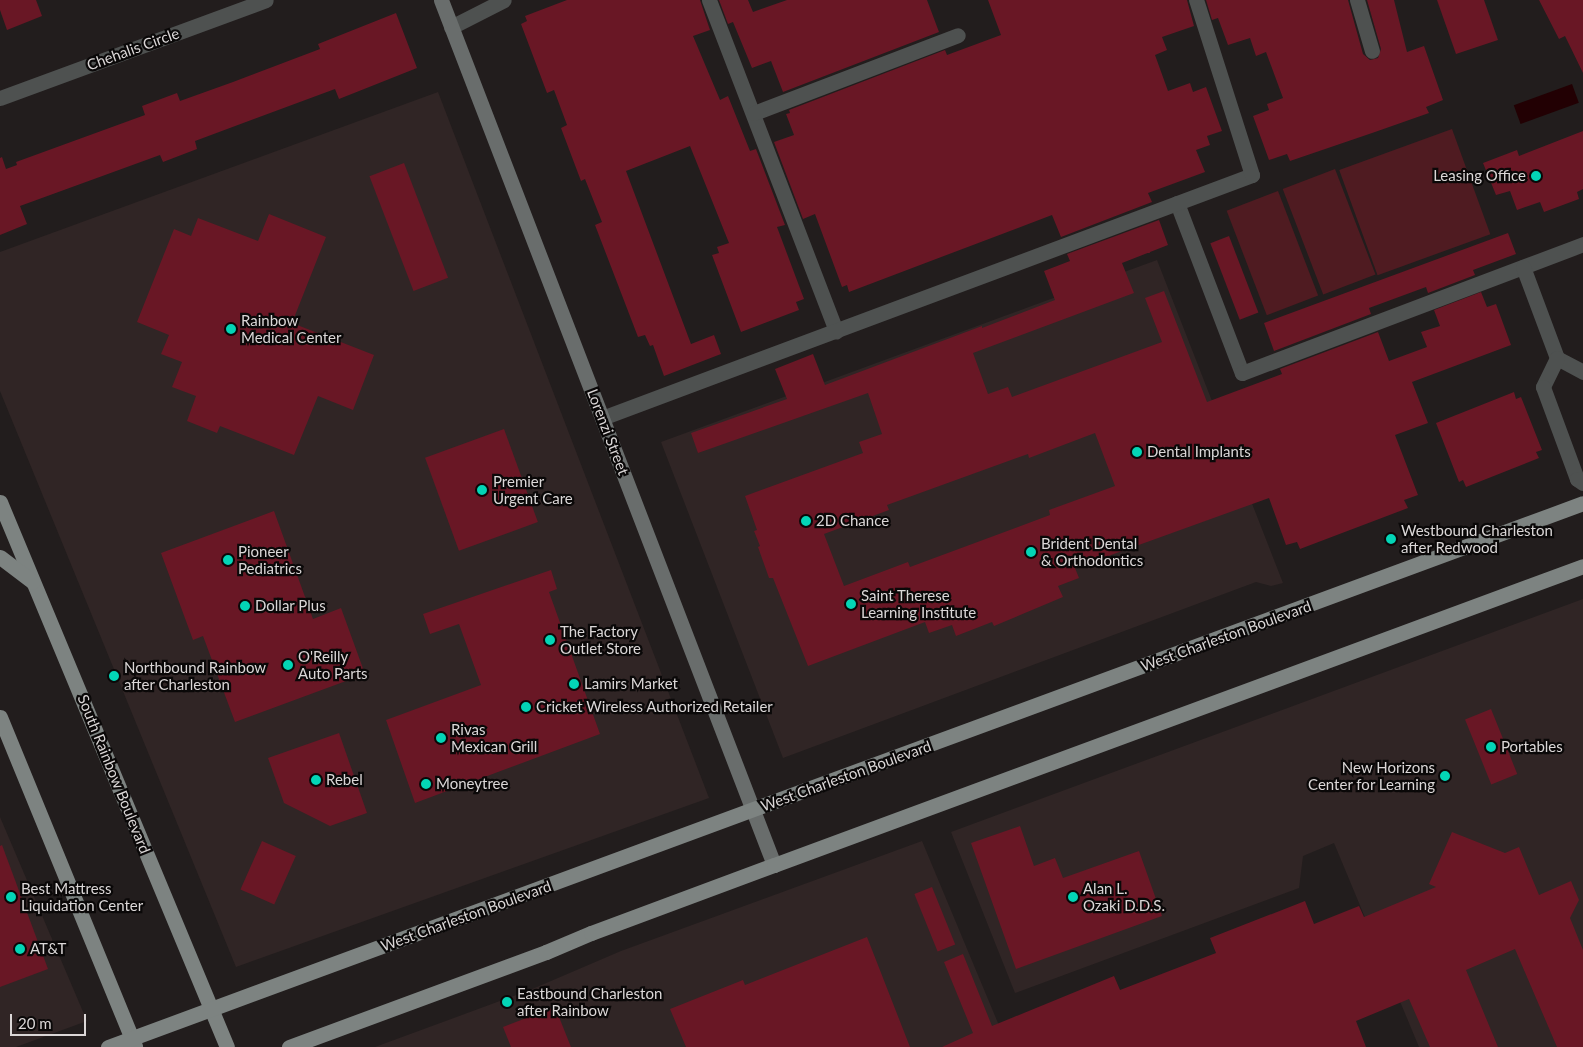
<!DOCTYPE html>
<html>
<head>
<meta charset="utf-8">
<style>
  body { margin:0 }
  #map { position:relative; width:1583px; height:1047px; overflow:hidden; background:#221d1d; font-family:Lato,sans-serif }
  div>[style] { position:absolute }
  .built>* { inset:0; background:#302525 }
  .green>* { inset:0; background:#4f1b21; transform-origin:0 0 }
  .water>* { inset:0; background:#220003; transform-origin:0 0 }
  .building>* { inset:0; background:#691725; transform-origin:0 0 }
  .street>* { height:15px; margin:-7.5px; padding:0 7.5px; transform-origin:7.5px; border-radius:7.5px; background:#4e5150 }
  .secondary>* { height:15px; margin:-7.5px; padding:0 7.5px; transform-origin:7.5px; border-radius:7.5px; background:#696d6c }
  .primary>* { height:15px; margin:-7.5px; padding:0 7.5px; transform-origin:7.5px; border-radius:7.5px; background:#7d8381 }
  .dots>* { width:14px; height:14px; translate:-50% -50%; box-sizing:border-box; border:2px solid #0a0808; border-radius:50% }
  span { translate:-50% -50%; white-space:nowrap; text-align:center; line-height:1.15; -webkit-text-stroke:4.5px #0a0808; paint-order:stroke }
  .street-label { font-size:15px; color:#dbd7d7 }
  .poi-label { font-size:15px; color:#dbd7d7 }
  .right { translate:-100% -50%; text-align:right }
  .left { translate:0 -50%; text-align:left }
  .scale { position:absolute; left:10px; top:1014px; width:76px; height:22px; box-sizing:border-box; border:2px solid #dbd7d7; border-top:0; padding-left:6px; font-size:15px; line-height:18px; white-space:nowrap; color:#dbd7d7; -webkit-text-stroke:4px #0a0808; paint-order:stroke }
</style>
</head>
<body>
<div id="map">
  <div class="built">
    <i style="clip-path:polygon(438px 92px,709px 798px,236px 967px,0 391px,0 252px)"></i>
    <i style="clip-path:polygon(1157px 260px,1283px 583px,1271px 586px,1256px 582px,783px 758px,661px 442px)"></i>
    <i style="clip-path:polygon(1583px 599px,1583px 1047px,1419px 1047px,1334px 843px,1303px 856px,1299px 888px,1015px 993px,951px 832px)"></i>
    <i style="clip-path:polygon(0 817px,87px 1021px,16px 1047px,0 1047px)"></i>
    <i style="clip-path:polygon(922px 841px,1008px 1047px,375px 1047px,530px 990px,621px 951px)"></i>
  </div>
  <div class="green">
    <i style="left:1452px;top:129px;width:112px;height:120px;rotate:70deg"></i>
    <i style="left:1335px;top:169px;width:113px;height:56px;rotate:69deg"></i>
    <i style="left:1278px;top:191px;width:112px;height:55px;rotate:69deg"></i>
  </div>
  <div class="water">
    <i style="left:1572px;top:84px;width:20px;height:62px;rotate:70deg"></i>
  </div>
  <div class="building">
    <i style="clip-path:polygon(0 0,36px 0,42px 16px,7px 30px,0 10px)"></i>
    <i style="clip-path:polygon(567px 0,700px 0,710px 30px,693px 36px,720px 100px,728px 96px,750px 151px,756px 149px,785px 225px,777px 227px,804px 299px,796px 302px,799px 310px,741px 332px,712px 255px,719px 253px,717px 247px,729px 243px,690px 146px,626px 171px,691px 344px,714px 335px,721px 354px,664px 376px,653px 345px,650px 346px,645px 335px,638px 337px,595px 225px,602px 222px,585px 179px,581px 181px,561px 128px,567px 125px,554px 90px,547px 93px,521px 24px,527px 21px,525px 16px)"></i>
    <i style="clip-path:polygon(719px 0,748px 0,753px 12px,787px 0,927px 0,939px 32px,783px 92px,771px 61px,752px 68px,733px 22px,728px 24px)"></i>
    <i style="clip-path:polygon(988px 0,1187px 0,1194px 26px,1162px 37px,1167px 50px,1155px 55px,1168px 91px,1190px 83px,1193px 92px,1206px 87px,1222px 131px,1207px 136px,1210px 145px,1196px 150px,1205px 172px,1148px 193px,1152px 202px,1061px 237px,1052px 215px,849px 292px,847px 285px,842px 287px,815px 214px,803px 219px,774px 142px,794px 135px,786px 114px,790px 113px,789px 110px,945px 50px,947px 55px,1001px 35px)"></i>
    <i style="clip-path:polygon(1206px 0,1348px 0,1363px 54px,1370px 60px,1378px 58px,1381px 49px,1367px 0,1394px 0,1407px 52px,1424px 46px,1443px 100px,1426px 107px,1429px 113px,1375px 132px,1290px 161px,1287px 154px,1269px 160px,1253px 116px,1269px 110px,1267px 104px,1283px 98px,1266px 52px,1256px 56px,1250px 38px,1228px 45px,1218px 18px,1212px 20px)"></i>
    <i style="clip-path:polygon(1437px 0,1484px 0,1498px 40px,1456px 54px)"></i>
    <i style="clip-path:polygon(1539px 0,1583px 0,1583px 73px,1565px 36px,1559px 39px)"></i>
    <i style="clip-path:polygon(396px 13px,417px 68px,339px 99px,335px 89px,195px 141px,197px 149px,163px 162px,160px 155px,20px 206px,27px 224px,0 235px,0 158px,2px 157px,6px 169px,17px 165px,16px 162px,145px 115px,142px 106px,177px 93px,180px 101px,233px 82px,320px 49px,318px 44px)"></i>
    <i style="clip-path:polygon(1583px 131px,1583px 189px,1577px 192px,1579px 199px,1544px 212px,1540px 202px,1517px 210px,1510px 191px,1496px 195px,1483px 163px,1517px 150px,1519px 156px)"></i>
    <i style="left:404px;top:163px;width:123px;height:37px;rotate:69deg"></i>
    <i style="clip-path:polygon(269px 214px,326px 237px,292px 323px,374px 355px,353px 410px,318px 396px,294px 455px,220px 426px,217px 433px,187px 421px,196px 396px,172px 387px,182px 362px,161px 354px,169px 335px,137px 322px,174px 229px,191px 236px,198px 218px,258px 241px)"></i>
    <i style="clip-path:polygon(evenodd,1159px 220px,1168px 245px,1122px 263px,1134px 293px,973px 353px,988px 394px,1008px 387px,1012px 397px,1162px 342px,1145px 298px,1164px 291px,1207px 402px,1282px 374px,1280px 369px,1378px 332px,1389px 361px,1427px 347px,1421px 332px,1440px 326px,1434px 310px,1481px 292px,1487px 307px,1496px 304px,1511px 345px,1412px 382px,1428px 423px,1395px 435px,1418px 495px,1404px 500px,1408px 508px,1300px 549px,1297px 542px,1286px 545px,1269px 498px,1075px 568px,1079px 578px,1058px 586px,1063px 597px,994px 626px,992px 622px,956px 636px,952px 625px,929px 633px,925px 622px,808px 666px,773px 578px,769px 578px,758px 547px,760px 546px,754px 531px,757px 530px,745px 496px,863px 453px,859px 442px,882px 434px,868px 393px,698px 453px,691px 433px,787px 399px,775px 369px,813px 354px,825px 385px,982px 326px,982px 328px,1055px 300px,1044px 271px,1070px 261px,1067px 254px,1159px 220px,1095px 433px,1115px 486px,1049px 510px,1050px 515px,910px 567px,908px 562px,844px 586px,824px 534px,889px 510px,887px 505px,1028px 454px,1029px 458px,1095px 433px)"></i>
    <i style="clip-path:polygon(1508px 233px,1516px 254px,1473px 270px,1475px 275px,1428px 293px,1426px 287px,1369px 308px,1371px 314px,1274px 351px,1264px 323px)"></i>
    <i style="left:1229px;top:236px;width:82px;height:20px;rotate:69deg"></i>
    <i style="clip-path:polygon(1514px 392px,1516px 399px,1521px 397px,1542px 450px,1536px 452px,1539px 458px,1466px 487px,1463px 480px,1459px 482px,1436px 423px)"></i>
    <i style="left:504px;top:429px;width:99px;height:84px;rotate:70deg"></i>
    <i style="clip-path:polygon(274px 511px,313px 619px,341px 608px,365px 674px,235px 722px,203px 636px,193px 640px,161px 553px)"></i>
    <i style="clip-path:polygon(551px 570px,557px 589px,549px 592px,600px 734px,415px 803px,386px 720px,481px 685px,459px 624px,430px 634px,423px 614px)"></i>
    <i style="left:1491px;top:709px;width:70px;height:28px;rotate:68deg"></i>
    <i style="clip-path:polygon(339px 733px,367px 813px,330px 826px,284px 803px,268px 758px)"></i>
    <i style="clip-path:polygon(1020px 826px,1034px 866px,1055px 858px,1063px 878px,1139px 851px,1162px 916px,1016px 969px,971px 843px)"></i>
    <i style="clip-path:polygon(1452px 832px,1505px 853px,1519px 847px,1539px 895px,1571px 881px,1579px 900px,1570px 918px,1583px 950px,1583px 1047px,1557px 1047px,1515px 949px,1466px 970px,1498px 1047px,1430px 1047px,1409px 999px,1356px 1021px,1366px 1047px,942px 1047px,973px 1033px,944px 962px,963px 954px,992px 1026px,1114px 976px,1120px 990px,1216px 953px,1210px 938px,1305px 901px,1314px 924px,1359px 906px,1364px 917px,1436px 887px,1429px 884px)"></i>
    <i style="left:262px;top:841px;width:37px;height:53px;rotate:24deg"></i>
    <i style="clip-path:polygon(2px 845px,48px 969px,0 987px,0 846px)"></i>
    <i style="left:932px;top:887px;width:62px;height:19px;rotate:68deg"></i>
    <i style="clip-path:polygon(867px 937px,910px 1047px,686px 1047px,670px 1009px,743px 980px,745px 985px)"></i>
    <i style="clip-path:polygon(555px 1007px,571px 1047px,511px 1047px,503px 1027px)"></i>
  </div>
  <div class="street">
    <i style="left:709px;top:0;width:355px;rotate:69deg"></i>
    <i style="left:1357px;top:0;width:53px;rotate:73.6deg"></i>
    <i style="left:451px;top:27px;width:59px;rotate:-27deg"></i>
    <i style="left:0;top:98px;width:283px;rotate:-20.2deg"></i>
    <i style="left:754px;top:113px;width:218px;rotate:-20.9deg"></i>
    <i style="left:1177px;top:203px;width:182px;rotate:69.1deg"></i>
    <i style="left:1242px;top:373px;width:365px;rotate:-20.7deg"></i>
    <i style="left:1523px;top:267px;width:97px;rotate:69.5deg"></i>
    <i style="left:1557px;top:358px;width:30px;rotate:28deg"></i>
    <i style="left:1557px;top:358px;width:32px;rotate:116deg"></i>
    <i style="left:1543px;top:387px;width:98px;rotate:69.7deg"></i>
    <i style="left:1577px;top:479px;width:7px;rotate:34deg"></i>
    <i style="left:602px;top:418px;width:694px;rotate:-20.5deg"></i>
    <i style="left:1252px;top:175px;width:184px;rotate:-107.7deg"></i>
  </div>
  <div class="secondary">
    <i style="left:441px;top:0;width:927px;rotate:68.94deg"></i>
  </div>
  <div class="primary">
    <i style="left:0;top:502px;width:590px;rotate:67.39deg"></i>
    <i style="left:0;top:557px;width:41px;rotate:37.1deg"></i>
    <i style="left:0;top:717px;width:356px;rotate:67.7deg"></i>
    <i style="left:108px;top:1047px;width:1572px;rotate:-20.24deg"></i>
    <i style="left:289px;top:1047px;width:274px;rotate:-20.3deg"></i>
    <i style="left:546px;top:952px;width:49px;rotate:-22.9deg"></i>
    <i style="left:591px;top:933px;width:195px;rotate:-20.4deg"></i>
    <i style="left:774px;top:865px;width:862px;rotate:-20.28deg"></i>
  </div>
  <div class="dots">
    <i style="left:1536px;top:176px;background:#03d5b6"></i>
    <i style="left:231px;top:329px;background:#03d5b6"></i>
    <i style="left:1137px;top:452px;background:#03d5b6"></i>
    <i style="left:482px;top:490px;background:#03d5b6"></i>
    <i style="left:806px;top:521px;background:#03d5b6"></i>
    <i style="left:1391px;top:539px;background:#03d5b6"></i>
    <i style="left:1031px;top:552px;background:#03d5b6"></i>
    <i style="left:228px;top:560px;background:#03d5b6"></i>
    <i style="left:851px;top:604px;background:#03d5b6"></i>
    <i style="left:245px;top:606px;background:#03d5b6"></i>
    <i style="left:550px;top:640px;background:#03d5b6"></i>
    <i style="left:288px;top:665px;background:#03d5b6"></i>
    <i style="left:114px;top:676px;background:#03d5b6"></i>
    <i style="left:574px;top:684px;background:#03d5b6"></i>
    <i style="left:526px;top:707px;background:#03d5b6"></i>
    <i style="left:441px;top:738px;background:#03d5b6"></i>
    <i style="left:1491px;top:747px;background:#03d5b6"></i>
    <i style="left:1445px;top:776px;background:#03d5b6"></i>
    <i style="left:316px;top:780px;background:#03d5b6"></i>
    <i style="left:426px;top:784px;background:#03d5b6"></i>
    <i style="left:11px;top:897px;background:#03d5b6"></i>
    <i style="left:1073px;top:897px;background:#03d5b6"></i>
    <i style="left:20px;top:949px;background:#03d5b6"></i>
    <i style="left:507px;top:1002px;background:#03d5b6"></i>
  </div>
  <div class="street-label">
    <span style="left:133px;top:49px;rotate:-20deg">Chehalis Circle</span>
    <span style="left:608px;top:432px;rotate:69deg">Lorenzi Street</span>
    <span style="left:1226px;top:636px;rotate:-20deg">West Charleston Boulevard</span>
    <span style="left:114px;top:774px;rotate:68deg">South Rainbow Boulevard</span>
    <span style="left:846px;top:776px;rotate:-20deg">West Charleston Boulevard</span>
    <span style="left:466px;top:916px;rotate:-20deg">West Charleston Boulevard</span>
  </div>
  <div class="poi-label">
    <span class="right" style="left:1526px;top:176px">Leasing Office</span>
    <span class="left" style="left:241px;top:329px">Rainbow<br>Medical Center</span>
    <span class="left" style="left:1147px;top:452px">Dental Implants</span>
    <span class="left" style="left:493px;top:490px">Premier<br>Urgent Care</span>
    <span class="left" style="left:816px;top:521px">2D Chance</span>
    <span class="left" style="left:1401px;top:539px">Westbound Charleston<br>after Redwood</span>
    <span class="left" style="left:1041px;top:552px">Brident Dental<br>&amp; Orthodontics</span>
    <span class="left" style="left:238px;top:560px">Pioneer<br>Pediatrics</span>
    <span class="left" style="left:861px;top:604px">Saint Therese<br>Learning Institute</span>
    <span class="left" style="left:255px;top:606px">Dollar Plus</span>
    <span class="left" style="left:560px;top:640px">The Factory<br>Outlet Store</span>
    <span class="left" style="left:298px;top:665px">O'Reilly<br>Auto Parts</span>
    <span class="left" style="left:124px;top:676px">Northbound Rainbow<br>after Charleston</span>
    <span class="left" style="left:584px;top:684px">Lamirs Market</span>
    <span class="left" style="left:536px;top:707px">Cricket Wireless Authorized Retailer</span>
    <span class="left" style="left:451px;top:738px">Rivas<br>Mexican Grill</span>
    <span class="left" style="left:1501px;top:747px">Portables</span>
    <span class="right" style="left:1435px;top:776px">New Horizons<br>Center for Learning</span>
    <span class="left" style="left:326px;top:780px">Rebel</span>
    <span class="left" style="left:436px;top:784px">Moneytree</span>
    <span class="left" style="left:21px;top:897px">Best Mattress<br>Liquidation Center</span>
    <span class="left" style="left:1083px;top:897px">Alan L.<br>Ozaki D.D.S.</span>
    <span class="left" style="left:30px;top:949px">AT&amp;T</span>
    <span class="left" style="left:517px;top:1002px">Eastbound Charleston<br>after Rainbow</span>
  </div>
  <div class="scale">20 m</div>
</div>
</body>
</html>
